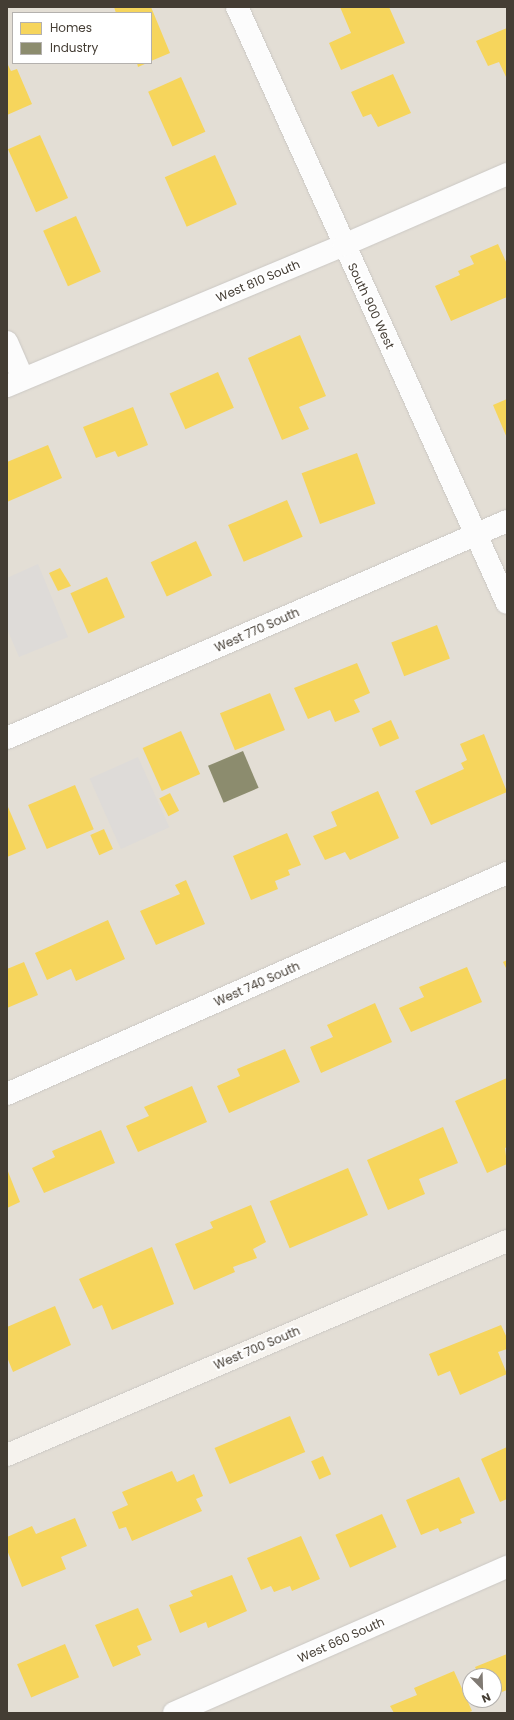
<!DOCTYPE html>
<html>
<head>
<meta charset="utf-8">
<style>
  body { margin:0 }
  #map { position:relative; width:514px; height:1720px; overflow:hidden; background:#eeece8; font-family:Poppins,sans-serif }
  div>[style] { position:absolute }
  .residential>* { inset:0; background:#e3ded5 }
  .parking>* { inset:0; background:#dedbd8; transform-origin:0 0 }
  .homes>* { inset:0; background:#f6d55c; transform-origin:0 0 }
  .industry>* { inset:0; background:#8c8c6e; transform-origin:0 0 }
  .roads { filter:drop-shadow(0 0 1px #cbc8c4) drop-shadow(0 0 1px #cbc8c4) }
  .street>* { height:22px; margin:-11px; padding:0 11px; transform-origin:11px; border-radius:11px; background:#fcfcfc }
  .secondary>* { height:22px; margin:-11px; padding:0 11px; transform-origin:11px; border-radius:11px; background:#f6f3ee }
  span { translate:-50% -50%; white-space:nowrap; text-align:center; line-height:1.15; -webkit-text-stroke:4px #fff; paint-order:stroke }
  .street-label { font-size:12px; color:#443d34 }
  .frame { position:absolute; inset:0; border:8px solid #443d34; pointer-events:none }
  .legend { position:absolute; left:12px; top:12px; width:140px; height:52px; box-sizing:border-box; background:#fff; border:1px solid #b4b1ae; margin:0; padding:5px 7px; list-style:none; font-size:12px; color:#443d34 }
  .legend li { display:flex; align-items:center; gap:8px; height:20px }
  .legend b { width:20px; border:1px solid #b4b1ae }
  .north { position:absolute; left:462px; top:1668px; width:40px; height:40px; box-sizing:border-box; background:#fff; border:1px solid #b4b1ae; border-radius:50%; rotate:157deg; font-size:11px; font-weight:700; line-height:16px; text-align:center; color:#443d34 }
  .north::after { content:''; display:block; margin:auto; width:14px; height:18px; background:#807a73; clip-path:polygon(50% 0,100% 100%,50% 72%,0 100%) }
</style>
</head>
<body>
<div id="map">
  <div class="residential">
    <i style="clip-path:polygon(evenodd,7px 7px,507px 7px,507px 1713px,7px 1713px,7px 7px,13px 13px,151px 13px,151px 63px,13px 63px,13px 13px,7px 7px,470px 1676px,494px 1676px,494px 1700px,470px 1700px,470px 1676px)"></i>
  </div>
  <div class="parking">
    <i style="clip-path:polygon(38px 564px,68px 637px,19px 657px,7px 629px,7px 578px)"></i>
    <i style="left:138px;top:757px;width:77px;height:53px;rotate:66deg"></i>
  </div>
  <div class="homes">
    <i style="clip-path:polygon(114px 7px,151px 7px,170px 53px,151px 61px,151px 13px,116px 13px)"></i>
    <i style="clip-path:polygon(340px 7px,389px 7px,405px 43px,341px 70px,329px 43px,351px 33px)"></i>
    <i style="clip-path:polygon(507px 28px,507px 79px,499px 62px,488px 66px,476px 41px)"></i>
    <i style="clip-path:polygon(7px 63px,11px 71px,17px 69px,32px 104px,7px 115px)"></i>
    <i style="clip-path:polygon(137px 63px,147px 63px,138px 67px)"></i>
    <i style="clip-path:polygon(393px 74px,411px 113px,378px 127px,371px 114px,363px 117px,351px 92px)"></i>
    <i style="left:181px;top:77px;width:60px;height:36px;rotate:66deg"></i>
    <i style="left:40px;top:135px;width:69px;height:35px;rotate:66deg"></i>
    <i style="left:215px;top:155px;width:54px;height:55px;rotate:66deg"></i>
    <i style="left:76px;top:216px;width:61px;height:36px;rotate:66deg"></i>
    <i style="clip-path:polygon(498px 244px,507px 264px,507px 297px,451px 321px,435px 286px,460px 275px,458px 271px,474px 264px,470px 256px)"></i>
    <i style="clip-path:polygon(300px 335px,326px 396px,299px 407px,309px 429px,282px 440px,248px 358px)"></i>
    <i style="left:218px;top:372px;width:39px;height:53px;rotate:66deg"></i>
    <i style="clip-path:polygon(507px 399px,507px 438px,493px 405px)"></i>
    <i style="clip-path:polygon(133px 407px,148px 445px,118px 457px,115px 451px,96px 458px,83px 427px)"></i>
    <i style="clip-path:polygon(48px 445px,62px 478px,7px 502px,7px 462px)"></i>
    <i style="left:357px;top:453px;width:54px;height:59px;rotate:70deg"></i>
    <i style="left:287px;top:500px;width:40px;height:64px;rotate:67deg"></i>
    <i style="left:196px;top:541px;width:38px;height:50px;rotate:65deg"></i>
    <i style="clip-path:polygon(60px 568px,71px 586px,58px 591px,49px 573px)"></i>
    <i style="left:107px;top:577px;width:44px;height:40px;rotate:66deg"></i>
    <i style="left:437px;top:625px;width:36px;height:49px;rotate:69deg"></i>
    <i style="clip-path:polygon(357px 663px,370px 693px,354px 700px,360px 712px,335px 722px,330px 710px,308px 719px,294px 688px)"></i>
    <i style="left:270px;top:693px;width:40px;height:54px;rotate:68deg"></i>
    <i style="left:391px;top:720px;width:20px;height:21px;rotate:66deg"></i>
    <i style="left:181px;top:731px;width:47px;height:42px;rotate:66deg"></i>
    <i style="clip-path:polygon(484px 734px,507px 792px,431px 825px,415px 791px,464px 769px,461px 763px,467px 760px,460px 744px)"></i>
    <i style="left:75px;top:785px;width:48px;height:51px;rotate:67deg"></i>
    <i style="clip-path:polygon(378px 791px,399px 838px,350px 860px,345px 852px,325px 860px,313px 836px,337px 826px,331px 812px)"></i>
    <i style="left:170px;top:793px;width:20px;height:12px;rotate:63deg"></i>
    <i style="clip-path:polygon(8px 807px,26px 849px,7px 857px,7px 808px)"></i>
    <i style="left:104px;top:829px;width:22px;height:15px;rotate:66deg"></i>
    <i style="clip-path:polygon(287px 833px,301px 865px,288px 870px,290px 875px,275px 881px,278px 889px,251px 900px,233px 856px)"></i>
    <i style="clip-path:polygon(186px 880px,205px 924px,156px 945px,140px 911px,180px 894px,175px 885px)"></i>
    <i style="clip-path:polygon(108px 920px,125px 959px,76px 981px,71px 969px,47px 980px,35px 953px)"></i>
    <i style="clip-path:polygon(507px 960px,507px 970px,503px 962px)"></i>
    <i style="clip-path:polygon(24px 962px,38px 995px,7px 1008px,7px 969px)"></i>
    <i style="clip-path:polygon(467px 967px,482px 1002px,411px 1032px,399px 1008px,424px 997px,419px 987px)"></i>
    <i style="clip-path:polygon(375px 1003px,392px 1042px,321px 1073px,310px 1047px,333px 1037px,327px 1025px)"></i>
    <i style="clip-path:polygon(285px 1049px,300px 1082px,229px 1113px,217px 1086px,240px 1076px,237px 1069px)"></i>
    <i style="clip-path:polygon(507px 1078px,507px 1147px,505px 1148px,507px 1164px,487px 1173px,455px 1101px)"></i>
    <i style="clip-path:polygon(192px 1086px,207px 1122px,138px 1152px,126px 1126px,149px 1116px,144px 1107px)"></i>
    <i style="clip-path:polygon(443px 1127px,458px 1163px,419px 1179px,425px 1194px,388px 1210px,367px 1160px)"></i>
    <i style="clip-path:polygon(101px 1130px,115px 1163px,44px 1193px,32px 1168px,55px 1157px,52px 1151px)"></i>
    <i style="left:348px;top:1168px;width:51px;height:85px;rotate:67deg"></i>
    <i style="clip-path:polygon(7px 1169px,20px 1202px,7px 1208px)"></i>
    <i style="clip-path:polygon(251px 1205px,266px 1242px,253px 1249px,257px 1258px,233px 1267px,235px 1272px,194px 1290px,175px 1244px,213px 1228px,210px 1222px)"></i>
    <i style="clip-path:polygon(152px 1247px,174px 1304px,112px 1330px,102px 1305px,93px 1309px,79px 1279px)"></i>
    <i style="clip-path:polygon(55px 1306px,71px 1345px,13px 1372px,7px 1357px,7px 1327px)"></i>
    <i style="clip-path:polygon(501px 1325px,507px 1338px,507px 1349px,498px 1352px,507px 1374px,460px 1395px,450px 1371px,438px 1376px,429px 1354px)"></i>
    <i style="left:290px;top:1416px;width:39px;height:82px;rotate:67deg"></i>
    <i style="clip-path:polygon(507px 1447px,507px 1499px,500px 1502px,481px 1459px)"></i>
    <i style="left:323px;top:1456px;width:20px;height:13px;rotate:66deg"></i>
    <i style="clip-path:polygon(172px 1471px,177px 1482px,194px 1474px,203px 1496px,196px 1499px,202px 1511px,132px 1541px,126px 1527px,119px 1529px,112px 1512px,128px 1505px,122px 1492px)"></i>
    <i style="clip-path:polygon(459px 1477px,475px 1513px,460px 1519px,462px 1523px,440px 1532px,438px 1528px,421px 1535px,406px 1500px)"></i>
    <i style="left:382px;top:1514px;width:36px;height:51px;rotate:66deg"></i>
    <i style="clip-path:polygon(75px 1518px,87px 1546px,61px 1557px,66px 1569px,22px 1587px,7px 1550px,7px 1537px,32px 1526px,36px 1534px)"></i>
    <i style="clip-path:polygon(301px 1536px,320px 1579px,292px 1591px,290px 1586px,274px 1592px,271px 1586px,261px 1590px,247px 1558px)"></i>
    <i style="clip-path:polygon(232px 1575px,247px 1611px,208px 1628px,206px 1622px,180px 1633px,169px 1605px,193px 1596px,190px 1591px)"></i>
    <i style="clip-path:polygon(138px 1608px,152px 1640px,137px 1646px,141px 1655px,113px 1667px,95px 1625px)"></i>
    <i style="left:65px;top:1644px;width:36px;height:52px;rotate:67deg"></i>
    <i style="clip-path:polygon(507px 1654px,507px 1690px,494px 1695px,494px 1676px,479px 1676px,475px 1667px)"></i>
    <i style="clip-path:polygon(454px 1671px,472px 1711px,467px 1713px,394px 1713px,390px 1706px,417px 1695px,414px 1688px)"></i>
  </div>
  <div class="industry">
    <i style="left:243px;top:751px;width:40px;height:38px;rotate:67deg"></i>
  </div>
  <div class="roads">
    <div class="street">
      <i style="left:237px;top:7px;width:654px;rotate:65.63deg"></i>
      <i style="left:7px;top:342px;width:40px;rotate:66.6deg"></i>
      <i style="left:7px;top:386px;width:365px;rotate:-22.7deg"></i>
      <i style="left:344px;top:245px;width:178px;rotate:-23.5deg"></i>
      <i style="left:7px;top:738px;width:545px;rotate:-23.46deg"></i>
      <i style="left:7px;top:1094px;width:547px;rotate:-23.85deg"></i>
      <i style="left:174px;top:1713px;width:364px;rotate:-23.7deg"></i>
    </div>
    <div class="secondary">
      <i style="left:7px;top:1455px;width:544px;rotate:-23.17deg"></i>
    </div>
  </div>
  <div class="street-label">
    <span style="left:258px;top:281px;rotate:-23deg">West 810 South</span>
    <span style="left:371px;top:306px;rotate:65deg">South 900 West</span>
    <span style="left:257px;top:630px;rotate:-24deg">West 770 South</span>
    <span style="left:257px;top:984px;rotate:-24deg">West 740 South</span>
    <span style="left:257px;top:1348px;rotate:-23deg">West 700 South</span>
    <span style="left:341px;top:1640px;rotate:-24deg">West 660 South</span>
  </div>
  <div class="frame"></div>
  <ul class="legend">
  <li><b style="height:11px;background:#f6d55c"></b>Homes</li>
  <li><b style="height:11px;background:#8c8c6e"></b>Industry</li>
  </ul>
  <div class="north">N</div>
</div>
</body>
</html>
